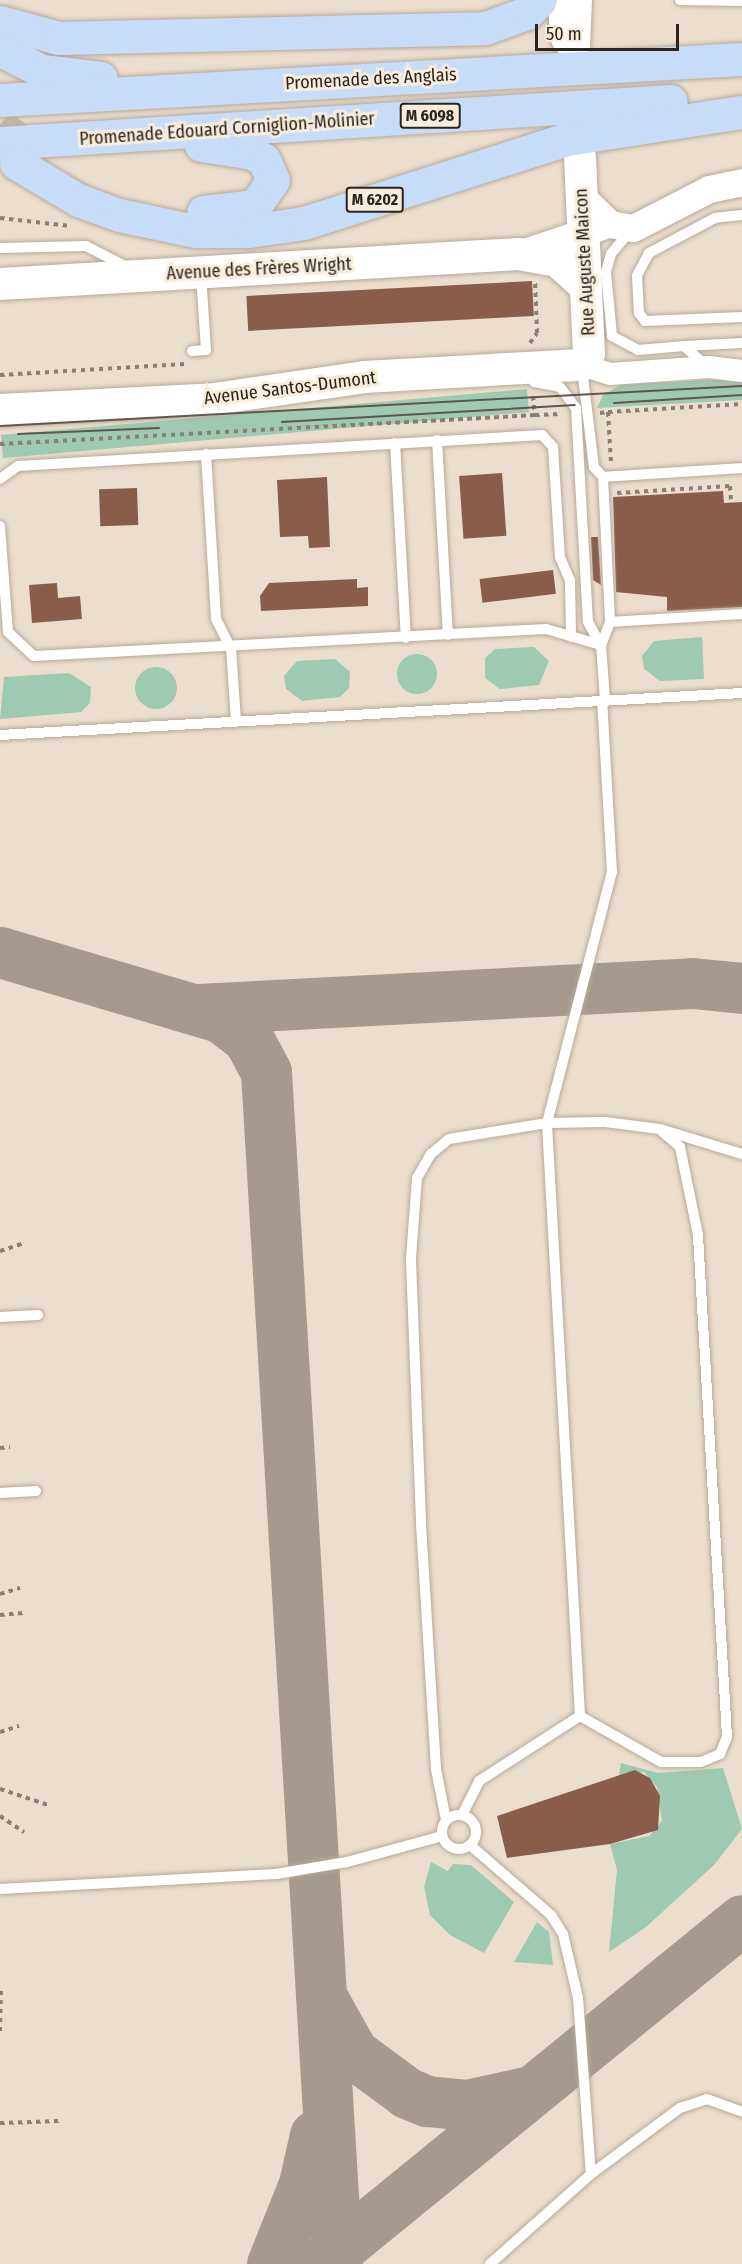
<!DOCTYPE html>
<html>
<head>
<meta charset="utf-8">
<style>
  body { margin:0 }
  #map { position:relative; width:742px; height:2264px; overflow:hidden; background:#ecdece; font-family:"Fira Sans Condensed",sans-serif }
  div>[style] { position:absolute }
  .green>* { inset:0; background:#9ec9b3; transform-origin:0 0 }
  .round { border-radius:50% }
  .taxiway>* { height:51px; margin:-25.5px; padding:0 25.5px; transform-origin:25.5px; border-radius:25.5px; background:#a69a8e }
  .building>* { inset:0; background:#895d4a; transform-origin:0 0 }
  .primary-tunnel>* { height:33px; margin-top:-16.5px; transform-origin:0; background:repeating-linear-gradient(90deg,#c5b9ab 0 33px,transparent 0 49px) }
  .path>* { height:4px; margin-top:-2px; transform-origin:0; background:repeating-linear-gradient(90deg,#898075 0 4.5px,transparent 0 9px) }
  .roads { filter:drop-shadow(0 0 2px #b7a99a) drop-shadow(0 0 2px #b7a99a) }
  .service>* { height:10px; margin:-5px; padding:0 5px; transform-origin:5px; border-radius:5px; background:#fff }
  .service>.ring { margin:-5px; padding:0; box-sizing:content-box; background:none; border:10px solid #fff; border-radius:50% }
  .minor>* { height:22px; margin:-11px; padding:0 11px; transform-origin:11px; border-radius:11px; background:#fff }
  .tertiary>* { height:27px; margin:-13.5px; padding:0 13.5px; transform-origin:13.5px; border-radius:13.5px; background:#fff }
  .secondary>* { height:32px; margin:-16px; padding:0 16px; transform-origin:16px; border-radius:16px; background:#fff }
  .primary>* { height:33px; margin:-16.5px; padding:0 16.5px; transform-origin:16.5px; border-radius:16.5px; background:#c7dcf8 }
  .tram>* { height:1.5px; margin:-0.75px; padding:0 0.75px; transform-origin:0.75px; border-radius:0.75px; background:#5f564e }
  span { translate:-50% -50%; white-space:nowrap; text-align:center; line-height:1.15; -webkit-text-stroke:6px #f9ecdb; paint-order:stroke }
  .shield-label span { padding:2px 4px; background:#f9ecdb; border:2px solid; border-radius:4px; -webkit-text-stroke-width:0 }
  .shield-label { font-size:16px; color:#2a241e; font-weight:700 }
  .street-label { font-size:18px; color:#2a241e }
  .scale { position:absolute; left:535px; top:24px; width:144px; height:27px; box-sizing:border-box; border:3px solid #2a241e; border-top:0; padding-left:8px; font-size:18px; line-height:21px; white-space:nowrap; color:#2a241e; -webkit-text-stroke:4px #f9ecdb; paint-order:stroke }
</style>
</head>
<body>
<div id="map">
  <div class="green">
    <i style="clip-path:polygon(742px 378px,742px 400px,597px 408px,603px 395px,620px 385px)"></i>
    <i style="left:527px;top:389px;width:23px;height:528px;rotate:85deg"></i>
    <i style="clip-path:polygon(702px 637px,704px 679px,660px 681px,644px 669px,642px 656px,654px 641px)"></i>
    <i style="clip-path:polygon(534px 647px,549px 661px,539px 685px,500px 689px,485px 678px,485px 658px,495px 649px)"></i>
    <i class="round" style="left:397px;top:654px;width:40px;height:40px"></i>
    <i style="clip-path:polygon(335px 659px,350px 672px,349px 688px,340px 697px,302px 701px,286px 689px,284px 676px,297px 661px)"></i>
    <i class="round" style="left:135px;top:667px;width:42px;height:42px"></i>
    <i style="clip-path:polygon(69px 673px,91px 687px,90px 703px,81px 712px,0 719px,4px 677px)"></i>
    <i style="clip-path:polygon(621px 1763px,658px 1773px,723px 1768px,742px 1829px,714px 1865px,646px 1927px,609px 1952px,617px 1870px,610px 1844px,649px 1836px,662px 1821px,657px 1787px,644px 1772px,619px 1776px)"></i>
    <i style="clip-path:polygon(431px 1862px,448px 1871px,453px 1864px,471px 1865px,514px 1902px,484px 1953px,450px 1935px,430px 1915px,424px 1887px)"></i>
    <i style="clip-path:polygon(537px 1922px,549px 1932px,553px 1965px,514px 1962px)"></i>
  </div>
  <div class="taxiway">
    <i style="left:0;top:952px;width:229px;rotate:16.5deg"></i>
    <i style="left:220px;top:1017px;width:35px;rotate:37deg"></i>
    <i style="left:248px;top:1038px;width:38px;rotate:62deg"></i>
    <i style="left:266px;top:1072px;width:1194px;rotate:86.59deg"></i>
    <i style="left:199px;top:1009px;width:494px;rotate:-3deg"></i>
    <i style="left:692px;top:983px;width:50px;rotate:5.7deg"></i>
    <i style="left:325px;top:2003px;width:57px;rotate:60.8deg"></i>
    <i style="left:353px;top:2053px;width:67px;rotate:36.5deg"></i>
    <i style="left:407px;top:2093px;width:22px;rotate:22deg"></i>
    <i style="left:427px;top:2101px;width:40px;rotate:5.7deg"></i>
    <i style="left:467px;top:2105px;width:60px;rotate:-12.4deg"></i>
    <i style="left:272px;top:2264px;width:86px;rotate:-68.2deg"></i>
    <i style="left:304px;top:2184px;width:50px;rotate:-77.3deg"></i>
    <i style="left:320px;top:2264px;width:544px;rotate:-39.19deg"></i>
  </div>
  <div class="building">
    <i style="left:532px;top:281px;width:35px;height:286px;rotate:87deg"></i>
    <i style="left:502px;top:473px;width:63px;height:43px;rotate:86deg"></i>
    <i style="clip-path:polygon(327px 477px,330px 547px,309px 548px,308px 536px,280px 537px,277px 480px)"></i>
    <i style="left:137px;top:488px;width:37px;height:38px;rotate:88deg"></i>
    <i style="clip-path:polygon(723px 491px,724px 503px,742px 502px,742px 607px,667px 611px,667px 597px,616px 592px,613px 497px)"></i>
    <i style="clip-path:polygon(591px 537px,598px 537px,601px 585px,593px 580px)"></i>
    <i style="left:553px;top:570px;width:24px;height:74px;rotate:83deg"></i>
    <i style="clip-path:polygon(357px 579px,357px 588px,368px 587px,368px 606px,261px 611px,260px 596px,269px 583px)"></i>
    <i style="clip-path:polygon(57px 583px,58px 598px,80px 596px,82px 619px,32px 623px,29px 585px)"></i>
    <i style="clip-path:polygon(635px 1770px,650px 1778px,660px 1796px,658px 1830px,610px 1844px,507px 1858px,497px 1816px)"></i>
  </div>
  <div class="primary-tunnel">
    <i style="left:0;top:124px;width:55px;rotate:39.1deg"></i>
  </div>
  <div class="path">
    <i style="left:0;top:218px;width:71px;rotate:6.4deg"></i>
    <i style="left:530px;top:343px;width:12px;rotate:-55deg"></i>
    <i style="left:537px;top:333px;width:52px;rotate:-92.2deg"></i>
    <i style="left:0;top:375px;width:185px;rotate:-3.4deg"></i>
    <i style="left:533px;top:396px;width:19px;rotate:84deg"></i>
    <i style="left:535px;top:415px;width:27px;rotate:-2deg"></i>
    <i style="left:608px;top:412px;width:134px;rotate:-3.4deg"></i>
    <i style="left:600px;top:413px;width:8px;rotate:-7deg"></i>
    <i style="left:608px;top:412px;width:50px;rotate:86.6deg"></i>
    <i style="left:0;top:444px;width:536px;rotate:-3.1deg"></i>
    <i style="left:617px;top:493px;width:113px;rotate:-3.5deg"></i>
    <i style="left:730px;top:486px;width:16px;rotate:86deg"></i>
    <i style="left:0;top:1251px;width:26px;rotate:-18deg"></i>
    <i style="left:0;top:1448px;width:10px;rotate:-6deg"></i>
    <i style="left:0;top:1594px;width:21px;rotate:-17deg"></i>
    <i style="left:0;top:1615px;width:23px;rotate:-5deg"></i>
    <i style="left:0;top:1732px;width:20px;rotate:-18deg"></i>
    <i style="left:0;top:1789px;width:51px;rotate:18.4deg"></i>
    <i style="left:0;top:1816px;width:29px;rotate:34deg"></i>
    <i style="left:0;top:2031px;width:41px;rotate:-88.6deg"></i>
    <i style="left:0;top:2123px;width:59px;rotate:-1.9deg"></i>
  </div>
  <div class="roads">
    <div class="service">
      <i style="left:680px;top:0;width:62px;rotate:0.9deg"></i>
      <i style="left:742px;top:215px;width:27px;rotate:174deg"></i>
      <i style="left:715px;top:218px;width:75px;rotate:152.1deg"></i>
      <i style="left:649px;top:253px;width:26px;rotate:118deg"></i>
      <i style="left:637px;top:276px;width:37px;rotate:87deg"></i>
      <i style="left:639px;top:313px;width:10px;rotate:53deg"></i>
      <i style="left:645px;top:321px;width:97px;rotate:-2.4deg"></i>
      <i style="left:631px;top:230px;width:31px;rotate:130deg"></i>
      <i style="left:611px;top:254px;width:19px;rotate:106deg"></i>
      <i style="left:606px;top:272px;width:64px;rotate:84.6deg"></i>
      <i style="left:612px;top:336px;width:30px;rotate:28deg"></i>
      <i style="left:638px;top:350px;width:46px;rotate:-5deg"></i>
      <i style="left:684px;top:346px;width:27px;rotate:42deg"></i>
      <i style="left:0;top:248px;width:86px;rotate:-1.3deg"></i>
      <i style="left:86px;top:246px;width:48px;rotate:27.1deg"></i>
      <i style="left:684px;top:346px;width:58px;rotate:-3deg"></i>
      <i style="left:192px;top:351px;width:14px;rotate:-4deg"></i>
      <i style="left:206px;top:350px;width:75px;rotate:-93.8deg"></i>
      <i style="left:582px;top:368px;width:100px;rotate:83.1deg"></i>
      <i style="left:594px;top:467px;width:13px;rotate:48deg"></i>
      <i style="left:603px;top:477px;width:145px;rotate:87.2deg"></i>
      <i style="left:610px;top:622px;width:25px;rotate:111deg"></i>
      <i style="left:601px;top:645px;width:55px;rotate:85.8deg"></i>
      <i style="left:534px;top:382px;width:26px;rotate:11deg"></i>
      <i style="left:560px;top:387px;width:26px;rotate:53deg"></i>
      <i style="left:576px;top:408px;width:214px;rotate:86.8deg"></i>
      <i style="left:588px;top:622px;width:26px;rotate:61deg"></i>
      <i style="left:437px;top:440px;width:195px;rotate:86.8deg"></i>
      <i style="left:395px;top:443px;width:195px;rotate:86.8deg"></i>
      <i style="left:206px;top:454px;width:165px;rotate:86.5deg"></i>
      <i style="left:216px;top:619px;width:33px;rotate:63deg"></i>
      <i style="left:231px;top:648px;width:73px;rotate:86.1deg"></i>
      <i style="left:603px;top:477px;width:139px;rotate:-3.7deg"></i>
      <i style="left:0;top:479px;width:22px;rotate:-36deg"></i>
      <i style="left:18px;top:466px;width:525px;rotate:-3.39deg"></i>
      <i style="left:542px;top:435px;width:16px;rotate:47deg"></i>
      <i style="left:553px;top:447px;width:110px;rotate:86.4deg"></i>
      <i style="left:560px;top:557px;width:25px;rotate:67deg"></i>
      <i style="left:570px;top:580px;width:57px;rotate:89deg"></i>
      <i style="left:0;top:526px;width:106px;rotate:85.7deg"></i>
      <i style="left:8px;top:632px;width:35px;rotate:43deg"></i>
      <i style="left:34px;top:656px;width:513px;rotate:-3.02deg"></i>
      <i style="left:546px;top:629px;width:57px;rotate:16.2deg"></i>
      <i style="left:610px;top:622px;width:132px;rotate:-3.5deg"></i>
      <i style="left:0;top:735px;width:743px;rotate:-3.24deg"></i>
      <i style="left:0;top:1317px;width:38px;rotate:-3deg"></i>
      <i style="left:0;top:1493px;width:36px;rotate:-3deg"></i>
      <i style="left:580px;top:1716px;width:93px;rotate:29.6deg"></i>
      <i style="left:661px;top:1762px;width:40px"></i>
      <i style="left:701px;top:1762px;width:21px;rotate:-23deg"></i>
      <i style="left:720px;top:1754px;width:18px;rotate:-68deg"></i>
      <i style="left:727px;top:1737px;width:503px;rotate:-93.31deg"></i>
      <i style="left:698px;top:1235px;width:90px;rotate:-101.6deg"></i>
      <i style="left:680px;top:1147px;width:23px;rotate:-139deg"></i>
      <i class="ring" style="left:442px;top:1815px;width:24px;height:24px"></i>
      <i style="left:462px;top:1815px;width:38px;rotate:-63deg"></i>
      <i style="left:479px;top:1781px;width:120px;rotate:-32.8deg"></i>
      <i style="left:580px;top:1716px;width:594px;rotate:-93.19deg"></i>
      <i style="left:547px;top:1123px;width:259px;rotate:-75.5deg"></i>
      <i style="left:612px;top:872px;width:172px;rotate:-93.3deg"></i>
      <i style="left:446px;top:1820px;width:52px;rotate:-101.1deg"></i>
      <i style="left:436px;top:1769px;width:248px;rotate:-93.5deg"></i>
      <i style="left:421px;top:1521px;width:263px;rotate:-92.2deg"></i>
      <i style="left:411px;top:1258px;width:80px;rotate:-85.7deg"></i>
      <i style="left:417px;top:1178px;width:28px;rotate:-60deg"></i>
      <i style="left:431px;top:1154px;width:23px;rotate:-40deg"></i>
      <i style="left:449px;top:1139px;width:99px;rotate:-9.3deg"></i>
      <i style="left:547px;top:1123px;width:58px;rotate:-1deg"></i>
      <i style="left:605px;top:1122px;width:55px;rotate:7.3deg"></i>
      <i style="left:660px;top:1129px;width:86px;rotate:17deg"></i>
      <i style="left:470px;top:1845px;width:107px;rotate:40.8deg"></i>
      <i style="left:551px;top:1915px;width:22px;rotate:58deg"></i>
      <i style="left:563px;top:1934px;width:66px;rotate:76.8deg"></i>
      <i style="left:578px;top:1998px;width:176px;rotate:85.8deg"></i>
      <i style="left:0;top:1889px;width:276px;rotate:-3.1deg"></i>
      <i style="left:276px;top:1874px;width:72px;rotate:-9.6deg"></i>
      <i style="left:347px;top:1862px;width:98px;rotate:-15.3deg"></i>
      <i style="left:490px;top:2264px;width:135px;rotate:-41.7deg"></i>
      <i style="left:591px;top:2174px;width:111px;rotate:-36.6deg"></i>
      <i style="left:680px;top:2108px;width:28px;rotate:-18deg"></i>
      <i style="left:707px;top:2099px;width:37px;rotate:20deg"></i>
    </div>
    <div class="minor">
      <i style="left:581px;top:365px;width:30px;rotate:17deg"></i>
      <i style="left:610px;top:374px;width:99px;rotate:-4deg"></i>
      <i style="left:709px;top:367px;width:33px;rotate:7deg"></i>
    </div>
    <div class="tertiary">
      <i style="left:581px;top:196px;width:40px;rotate:44deg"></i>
      <i style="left:610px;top:224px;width:23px;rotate:10deg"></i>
      <i style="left:633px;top:228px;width:85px;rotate:-27.2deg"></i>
      <i style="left:709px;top:189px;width:34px;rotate:-12deg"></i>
      <i style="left:518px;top:254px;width:89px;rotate:-18.4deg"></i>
    </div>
    <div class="secondary">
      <i style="left:563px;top:0;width:38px;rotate:84deg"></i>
      <i style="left:567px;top:38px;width:11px;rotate:49deg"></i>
      <i style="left:574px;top:46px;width:46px;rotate:-87.5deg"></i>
      <i style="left:580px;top:157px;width:197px;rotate:87.4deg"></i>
      <i style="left:589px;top:354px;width:14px;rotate:126deg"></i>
      <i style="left:0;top:284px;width:519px;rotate:-3.31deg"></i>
      <i style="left:518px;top:254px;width:40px;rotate:10deg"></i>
      <i style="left:557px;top:261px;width:38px;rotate:42deg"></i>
      <i style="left:0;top:410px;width:214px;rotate:-2.9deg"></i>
      <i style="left:214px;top:399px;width:152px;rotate:-8.3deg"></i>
      <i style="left:364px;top:377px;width:217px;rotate:-3.2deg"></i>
    </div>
    <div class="primary">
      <i style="left:0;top:22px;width:61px;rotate:15.2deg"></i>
      <i style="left:59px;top:38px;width:426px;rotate:-1.3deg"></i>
      <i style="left:485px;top:28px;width:45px;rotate:-19.7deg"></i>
      <i style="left:527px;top:13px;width:18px;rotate:-45deg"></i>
      <i style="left:0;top:50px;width:47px;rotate:26.6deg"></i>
      <i style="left:42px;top:71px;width:59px;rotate:6.8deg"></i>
      <i style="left:0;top:100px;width:743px;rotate:-3.16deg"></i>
      <i style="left:0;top:143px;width:672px;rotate:-3.58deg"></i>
      <i style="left:201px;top:145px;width:52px;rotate:8.9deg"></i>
      <i style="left:252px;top:153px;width:14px;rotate:30deg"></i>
      <i style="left:264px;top:160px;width:22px;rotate:66deg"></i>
      <i style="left:273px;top:180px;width:32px;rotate:125deg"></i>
      <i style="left:255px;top:206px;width:52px;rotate:173.4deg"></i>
      <i style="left:16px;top:163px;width:72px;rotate:30.8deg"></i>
      <i style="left:78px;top:200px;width:44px;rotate:20.1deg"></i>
      <i style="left:119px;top:215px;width:78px;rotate:11.9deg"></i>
      <i style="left:195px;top:231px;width:54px"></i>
      <i style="left:249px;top:231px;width:56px;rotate:-8.3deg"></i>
      <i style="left:304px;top:223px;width:276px;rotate:-17.7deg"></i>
      <i style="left:567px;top:139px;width:177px;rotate:-8.8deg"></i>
    </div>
  </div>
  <div class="tram">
    <i style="left:614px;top:403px;width:128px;rotate:-3.6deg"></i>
    <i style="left:282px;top:422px;width:293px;rotate:-3.3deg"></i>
    <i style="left:0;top:426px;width:743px;rotate:-3.09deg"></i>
    <i style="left:18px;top:434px;width:141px;rotate:-2.4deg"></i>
  </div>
  <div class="shield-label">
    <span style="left:430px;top:116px">M 6098</span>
    <span style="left:375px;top:200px">M 6202</span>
  </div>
  <div class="street-label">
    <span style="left:371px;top:79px;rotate:-3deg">Promenade des Anglais</span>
    <span style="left:227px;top:129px;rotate:-4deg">Promenade Edouard Corniglion-Molinier</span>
    <span style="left:585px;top:262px;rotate:-93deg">Rue Auguste Maicon</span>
    <span style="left:259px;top:269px;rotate:-3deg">Avenue des Frères Wright</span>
    <span style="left:290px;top:388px;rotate:-7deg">Avenue Santos-Dumont</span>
  </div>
  <div class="scale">50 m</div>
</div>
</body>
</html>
